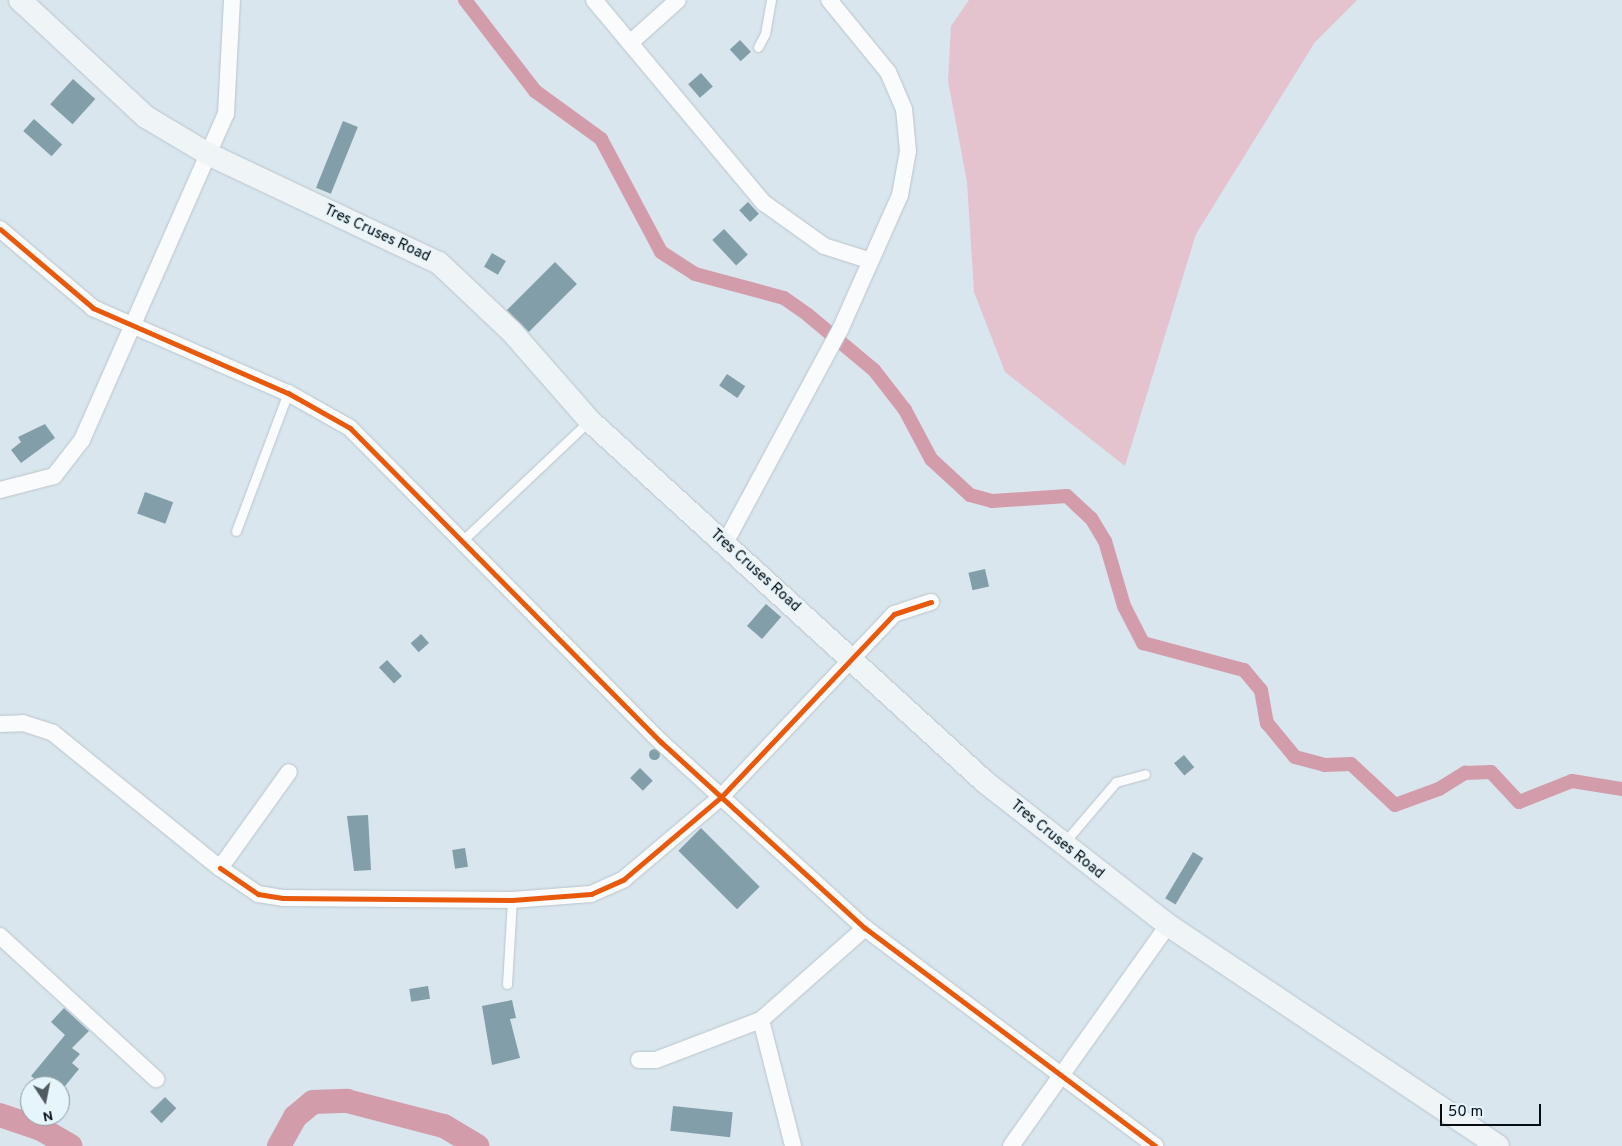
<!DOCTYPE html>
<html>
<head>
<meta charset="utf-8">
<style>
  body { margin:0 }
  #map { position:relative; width:1622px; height:1146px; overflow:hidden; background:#d9e6ee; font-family:Overpass,sans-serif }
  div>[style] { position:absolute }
  .green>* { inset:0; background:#e4c3ce }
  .canal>* { height:14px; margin:-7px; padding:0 7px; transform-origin:7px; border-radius:7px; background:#d39cab }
  .river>* { height:24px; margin:-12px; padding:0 12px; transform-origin:12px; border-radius:12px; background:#d39cab }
  .building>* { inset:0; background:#829ea9; transform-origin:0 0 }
  .round { border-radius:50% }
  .roads { filter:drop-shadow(0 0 1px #bac4cb) drop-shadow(0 0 1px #bac4cb) }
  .service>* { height:9px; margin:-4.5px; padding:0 4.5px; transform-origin:4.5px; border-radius:4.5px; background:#f9fbfc }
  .minor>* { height:16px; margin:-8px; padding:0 8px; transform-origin:8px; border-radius:8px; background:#f9fbfc }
  .secondary>* { height:22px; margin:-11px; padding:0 11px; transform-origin:11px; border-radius:11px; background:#eff4f6 }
  .cycleway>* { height:5px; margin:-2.5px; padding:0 2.5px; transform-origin:2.5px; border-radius:2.5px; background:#e8590c }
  span { translate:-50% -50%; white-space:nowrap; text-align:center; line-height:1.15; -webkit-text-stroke:4px #e6f5fc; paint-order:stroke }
  .street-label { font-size:15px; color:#060e12 }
  .north { position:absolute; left:20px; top:1076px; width:50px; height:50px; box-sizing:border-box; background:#e6f5fc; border:1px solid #8c999e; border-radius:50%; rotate:169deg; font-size:14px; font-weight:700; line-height:20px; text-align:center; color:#060e12 }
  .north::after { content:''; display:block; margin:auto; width:18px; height:22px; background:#505a5f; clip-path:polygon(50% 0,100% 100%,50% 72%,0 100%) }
  .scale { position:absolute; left:1440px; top:1104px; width:101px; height:22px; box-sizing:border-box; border:2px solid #060e12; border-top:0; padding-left:6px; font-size:15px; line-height:18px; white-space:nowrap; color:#060e12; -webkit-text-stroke:4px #e6f5fc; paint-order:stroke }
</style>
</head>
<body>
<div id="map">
  <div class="green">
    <i style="clip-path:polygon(969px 0,1357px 0,1315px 42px,1196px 234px,1125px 466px,1005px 372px,974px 292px,967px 182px,948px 81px,951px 26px)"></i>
  </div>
  <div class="canal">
    <i style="left:465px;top:0;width:115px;rotate:52.4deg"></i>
    <i style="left:535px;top:91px;width:82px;rotate:36deg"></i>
    <i style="left:601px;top:139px;width:128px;rotate:62deg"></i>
    <i style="left:661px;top:252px;width:40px;rotate:32.9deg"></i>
    <i style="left:695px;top:274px;width:92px;rotate:15.1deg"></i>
    <i style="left:784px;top:298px;width:29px;rotate:35deg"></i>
    <i style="left:808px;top:315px;width:86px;rotate:39.8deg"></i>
    <i style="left:874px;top:370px;width:51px;rotate:52.2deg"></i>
    <i style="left:905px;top:410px;width:55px;rotate:62deg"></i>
    <i style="left:931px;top:459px;width:53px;rotate:42.7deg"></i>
    <i style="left:970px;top:495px;width:23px;rotate:15deg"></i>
    <i style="left:992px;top:501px;width:75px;rotate:-3.8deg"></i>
    <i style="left:1067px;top:496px;width:33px;rotate:43deg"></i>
    <i style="left:1091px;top:518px;width:27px;rotate:59deg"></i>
    <i style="left:1105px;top:541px;width:68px;rotate:73.7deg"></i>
    <i style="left:1124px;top:606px;width:42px;rotate:62.8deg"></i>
    <i style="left:1143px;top:643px;width:105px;rotate:15deg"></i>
    <i style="left:1244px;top:670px;width:26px;rotate:50deg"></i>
    <i style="left:1261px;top:690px;width:34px;rotate:80deg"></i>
    <i style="left:1267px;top:723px;width:44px;rotate:50.5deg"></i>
    <i style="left:1295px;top:757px;width:31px;rotate:15deg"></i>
    <i style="left:1325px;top:765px;width:26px;rotate:-2deg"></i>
    <i style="left:1351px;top:764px;width:60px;rotate:43deg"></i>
    <i style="left:1395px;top:805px;width:47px;rotate:-20deg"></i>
    <i style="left:1439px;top:789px;width:31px;rotate:-32deg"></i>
    <i style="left:1465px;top:773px;width:26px;rotate:-2deg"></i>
    <i style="left:1491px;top:772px;width:41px;rotate:47deg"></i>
    <i style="left:1519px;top:802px;width:57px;rotate:-21.6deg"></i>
    <i style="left:1572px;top:781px;width:51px;rotate:9.1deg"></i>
  </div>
  <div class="river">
    <i style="left:0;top:1115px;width:43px;rotate:18.9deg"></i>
    <i style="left:41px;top:1129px;width:34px;rotate:30deg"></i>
    <i style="left:279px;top:1146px;width:33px;rotate:-61deg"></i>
    <i style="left:295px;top:1117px;width:23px;rotate:-40deg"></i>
    <i style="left:313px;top:1102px;width:34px;rotate:-2deg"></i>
    <i style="left:347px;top:1101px;width:100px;rotate:14.5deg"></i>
    <i style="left:444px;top:1126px;width:39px;rotate:31deg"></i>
  </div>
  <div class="building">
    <i style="left:740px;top:40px;width:16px;height:14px;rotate:47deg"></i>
    <i style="left:701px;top:73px;width:18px;height:17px;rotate:49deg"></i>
    <i style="left:73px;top:79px;width:30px;height:34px;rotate:42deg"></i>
    <i style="left:34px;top:119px;width:38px;height:16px;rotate:42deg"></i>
    <i style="left:343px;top:121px;width:16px;height:72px;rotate:22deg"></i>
    <i style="left:748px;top:202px;width:16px;height:12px;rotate:47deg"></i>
    <i style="left:724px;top:229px;width:35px;height:16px;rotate:47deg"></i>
    <i style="left:492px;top:253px;width:16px;height:16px;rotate:30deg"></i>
    <i style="left:555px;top:262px;width:31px;height:68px;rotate:45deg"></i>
    <i style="left:727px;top:374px;width:22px;height:14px;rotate:34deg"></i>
    <i style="clip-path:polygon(45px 424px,55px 438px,21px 463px,11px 450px,21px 442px,18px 437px)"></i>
    <i style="left:145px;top:492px;width:30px;height:23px;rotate:20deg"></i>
    <i style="left:985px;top:569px;width:18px;height:17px;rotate:77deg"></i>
    <i style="left:766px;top:604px;width:20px;height:29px;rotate:41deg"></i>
    <i style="left:421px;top:634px;width:12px;height:14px;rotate:48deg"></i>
    <i style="left:387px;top:660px;width:22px;height:11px;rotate:47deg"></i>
    <i class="round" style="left:648.5px;top:748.5px;width:11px;height:11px"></i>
    <i style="left:1184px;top:755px;width:16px;height:13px;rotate:50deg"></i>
    <i style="left:640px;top:768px;width:18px;height:14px;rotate:45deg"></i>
    <i style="clip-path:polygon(368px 815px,371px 870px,354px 871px,347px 816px)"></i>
    <i style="left:701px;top:828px;width:83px;height:32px;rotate:45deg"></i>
    <i style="left:465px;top:848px;width:19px;height:13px;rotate:81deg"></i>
    <i style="left:1193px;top:852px;width:12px;height:54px;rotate:31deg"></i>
    <i style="left:428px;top:986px;width:13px;height:19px;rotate:81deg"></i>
    <i style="clip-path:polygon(512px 1000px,516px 1018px,510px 1019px,520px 1058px,492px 1065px,482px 1006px)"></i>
    <i style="clip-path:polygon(64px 1008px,89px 1031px,72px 1048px,80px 1054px,72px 1063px,79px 1069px,65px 1086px,44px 1086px,31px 1076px,65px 1035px,51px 1022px)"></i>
    <i style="left:165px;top:1097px;width:16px;height:21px;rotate:45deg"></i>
    <i style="left:673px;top:1106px;width:60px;height:25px;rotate:6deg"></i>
  </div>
  <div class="roads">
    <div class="service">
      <i style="left:758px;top:47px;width:15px;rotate:-62deg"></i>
      <i style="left:765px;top:34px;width:35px;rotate:-80deg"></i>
      <i style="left:236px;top:531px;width:147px;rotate:-69.4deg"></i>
      <i style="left:461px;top:542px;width:176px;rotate:-43.4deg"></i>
      <i style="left:1063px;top:844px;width:82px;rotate:-49.5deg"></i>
      <i style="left:1116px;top:782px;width:30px;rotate:-15deg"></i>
      <i style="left:507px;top:984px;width:84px;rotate:-86.6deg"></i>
    </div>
    <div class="minor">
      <i style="left:594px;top:0;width:265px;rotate:50.1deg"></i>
      <i style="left:764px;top:203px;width:74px;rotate:35.6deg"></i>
      <i style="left:824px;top:246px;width:46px;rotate:17.7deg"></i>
      <i style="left:630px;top:43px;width:64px;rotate:-41.9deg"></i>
      <i style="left:0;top:229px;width:122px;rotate:40.3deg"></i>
      <i style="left:93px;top:308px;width:213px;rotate:23.6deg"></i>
      <i style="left:288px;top:393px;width:71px;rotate:29.4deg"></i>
      <i style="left:350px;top:428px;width:442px;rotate:45.3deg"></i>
      <i style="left:661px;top:742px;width:276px;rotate:42.4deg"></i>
      <i style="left:865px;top:928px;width:363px;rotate:36.9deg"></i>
      <i style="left:0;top:490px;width:56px;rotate:-14.5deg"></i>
      <i style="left:54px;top:476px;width:46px;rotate:-52.1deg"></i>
      <i style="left:82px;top:440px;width:356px;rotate:-66.2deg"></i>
      <i style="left:226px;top:114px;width:114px;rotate:-87deg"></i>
      <i style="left:724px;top:545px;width:244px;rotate:-61.7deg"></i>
      <i style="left:840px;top:330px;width:148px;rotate:-66deg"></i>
      <i style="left:900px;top:195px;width:45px;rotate:-79.7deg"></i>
      <i style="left:908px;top:151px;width:42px;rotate:-95.4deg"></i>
      <i style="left:904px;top:109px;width:40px;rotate:-113.4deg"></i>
      <i style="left:888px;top:72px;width:93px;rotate:-129.3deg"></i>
      <i style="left:0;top:724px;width:23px;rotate:-2deg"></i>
      <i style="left:23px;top:723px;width:32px;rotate:18deg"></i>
      <i style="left:53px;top:733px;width:215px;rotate:39deg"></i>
      <i style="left:220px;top:868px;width:118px;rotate:-54.3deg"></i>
      <i style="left:220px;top:868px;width:46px;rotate:34.4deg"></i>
      <i style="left:258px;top:894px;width:25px;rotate:9deg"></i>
      <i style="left:283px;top:898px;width:229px;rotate:0.5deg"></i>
      <i style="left:512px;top:900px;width:79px;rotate:-4.3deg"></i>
      <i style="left:591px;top:894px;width:36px;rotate:-24deg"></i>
      <i style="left:624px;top:879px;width:127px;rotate:-40.2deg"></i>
      <i style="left:721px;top:797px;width:252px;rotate:-46.6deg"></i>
      <i style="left:894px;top:614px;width:39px;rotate:-18deg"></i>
      <i style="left:0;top:936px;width:212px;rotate:42.5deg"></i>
      <i style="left:761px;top:1020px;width:130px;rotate:75.7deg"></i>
      <i style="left:639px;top:1060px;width:17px"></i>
      <i style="left:656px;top:1060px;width:112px;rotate:-20.9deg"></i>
      <i style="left:761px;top:1020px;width:139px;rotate:-41.5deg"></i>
      <i style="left:1011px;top:1146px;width:271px;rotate:-54.6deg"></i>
    </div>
    <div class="secondary">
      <i style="left:20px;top:0;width:172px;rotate:42.9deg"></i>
      <i style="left:146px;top:117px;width:72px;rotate:30.8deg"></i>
      <i style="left:208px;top:154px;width:255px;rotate:25.3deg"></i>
      <i style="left:439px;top:263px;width:100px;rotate:43.4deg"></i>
      <i style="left:512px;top:332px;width:118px;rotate:48.8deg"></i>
      <i style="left:590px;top:421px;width:535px;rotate:42.42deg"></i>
      <i style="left:985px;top:782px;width:232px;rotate:38deg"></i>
      <i style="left:1168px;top:925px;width:397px;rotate:33.8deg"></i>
    </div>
  </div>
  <div class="cycleway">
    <i style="left:0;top:229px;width:122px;rotate:40.3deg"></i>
    <i style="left:93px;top:308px;width:213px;rotate:23.6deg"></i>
    <i style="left:288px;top:393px;width:71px;rotate:29.4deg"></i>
    <i style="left:350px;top:428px;width:442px;rotate:45.3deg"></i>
    <i style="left:661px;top:742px;width:276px;rotate:42.4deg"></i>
    <i style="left:865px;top:928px;width:363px;rotate:36.9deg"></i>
    <i style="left:220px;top:868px;width:46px;rotate:34.4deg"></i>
    <i style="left:258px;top:894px;width:25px;rotate:9deg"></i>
    <i style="left:283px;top:898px;width:229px;rotate:0.5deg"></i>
    <i style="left:512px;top:900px;width:79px;rotate:-4.3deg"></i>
    <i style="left:591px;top:894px;width:36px;rotate:-24deg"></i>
    <i style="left:624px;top:879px;width:127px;rotate:-40.2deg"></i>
    <i style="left:721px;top:797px;width:252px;rotate:-46.6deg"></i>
    <i style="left:894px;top:614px;width:39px;rotate:-18deg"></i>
  </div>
  <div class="street-label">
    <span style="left:377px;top:234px;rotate:25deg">Tres Cruses Road</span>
    <span style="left:755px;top:571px;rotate:42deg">Tres Cruses Road</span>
    <span style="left:1057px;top:840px;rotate:39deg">Tres Cruses Road</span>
  </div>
  <div class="north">N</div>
  <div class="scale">50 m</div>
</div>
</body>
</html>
